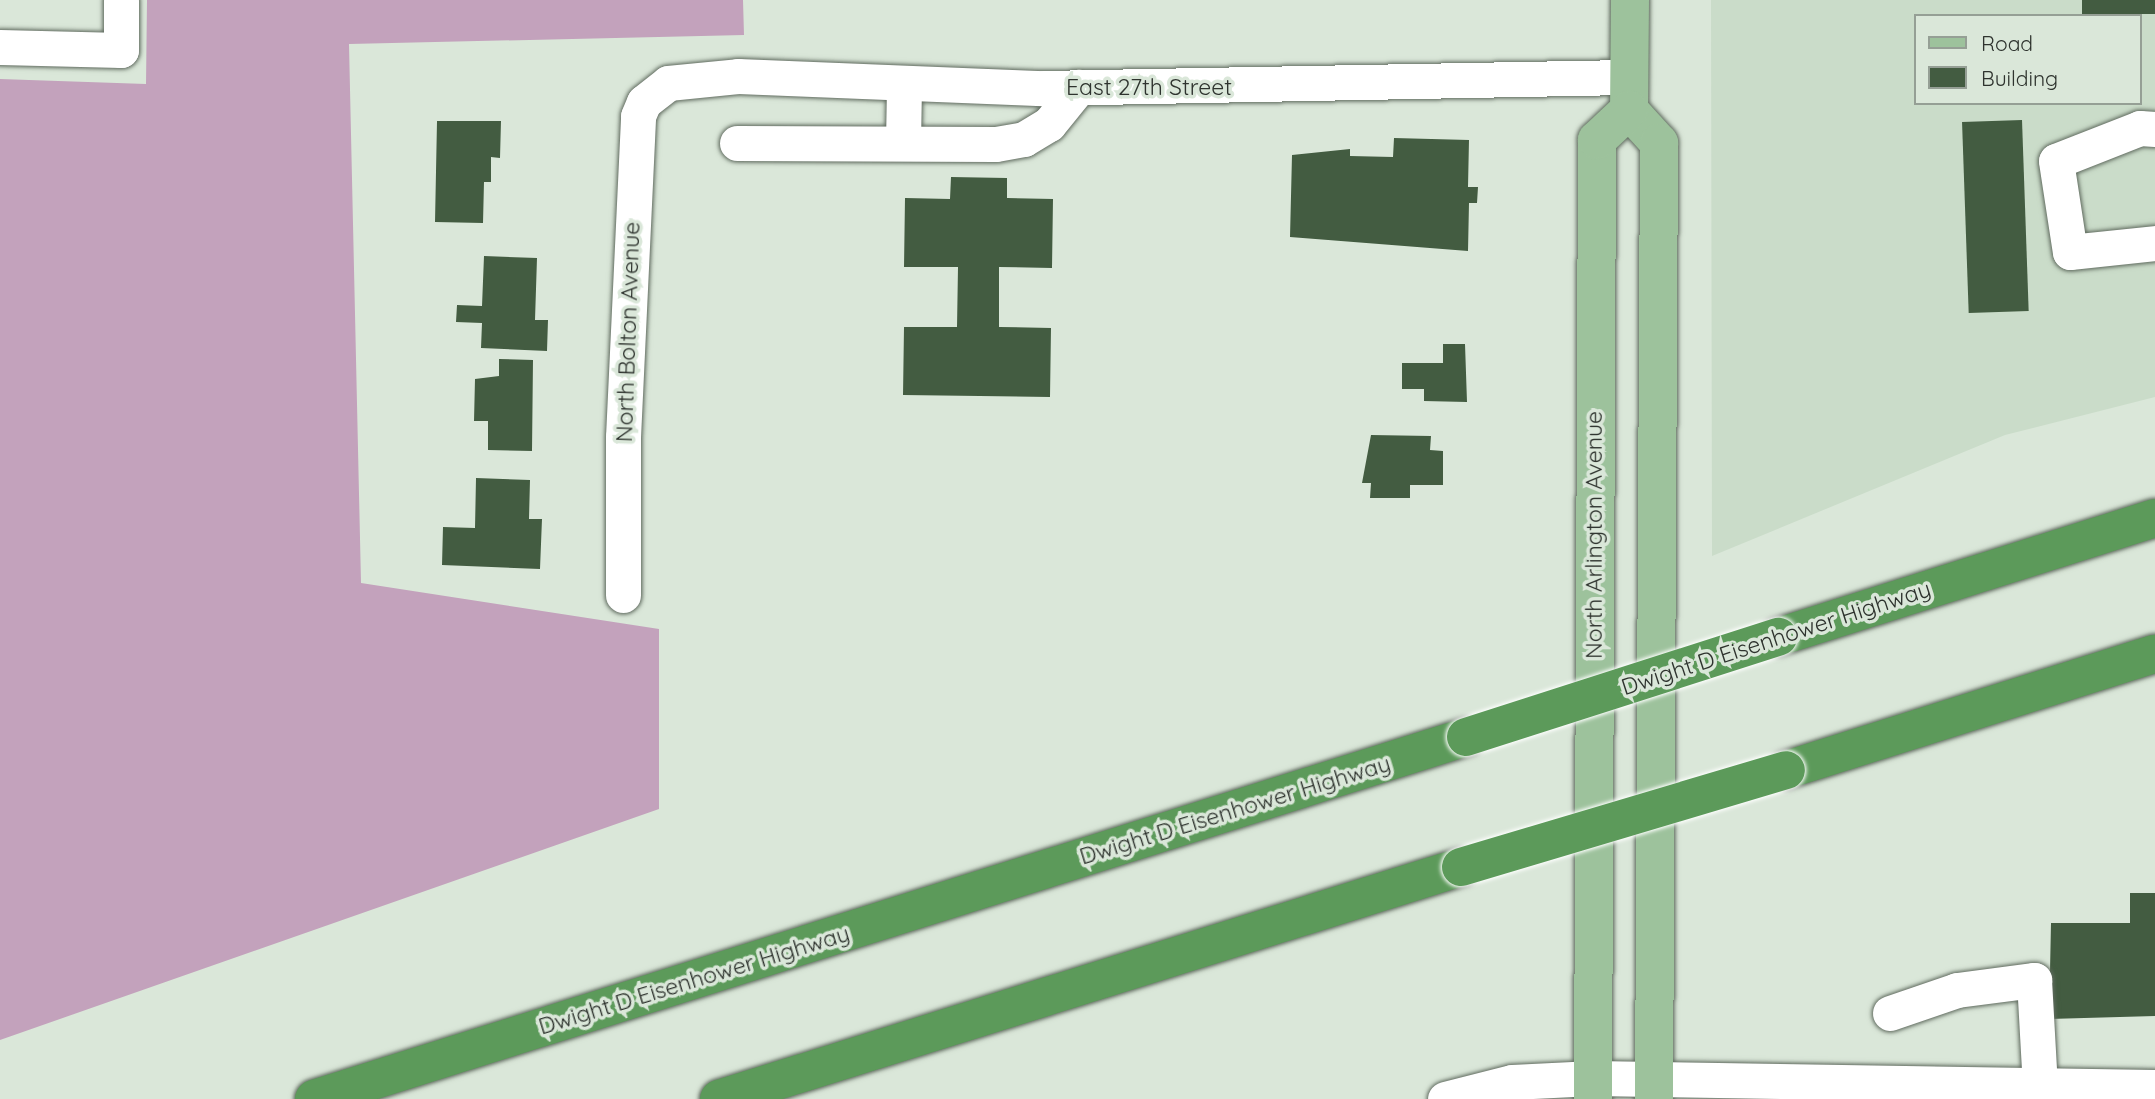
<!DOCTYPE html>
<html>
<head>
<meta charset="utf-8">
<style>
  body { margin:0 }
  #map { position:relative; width:2155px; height:1099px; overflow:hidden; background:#dae7d9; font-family:Quicksand,sans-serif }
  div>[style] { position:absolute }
  .built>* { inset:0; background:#cadcc9 }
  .forest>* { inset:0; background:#c3a2bc }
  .building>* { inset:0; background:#435c41; transform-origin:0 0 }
  .roads { filter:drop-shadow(0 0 2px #606b5f) drop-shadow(0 0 2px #606b5f) }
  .minor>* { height:35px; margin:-17.5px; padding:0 17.5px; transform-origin:17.5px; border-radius:17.5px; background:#fff }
  .major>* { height:38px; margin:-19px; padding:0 19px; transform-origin:19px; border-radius:19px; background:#9dc29c }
  .highway>* { height:38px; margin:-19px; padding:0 19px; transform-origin:19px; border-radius:19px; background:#5c9a5a }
  .bridges { filter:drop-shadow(0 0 2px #fff) drop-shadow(0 0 2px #fff) }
  .highway-bridge>* { height:38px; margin:-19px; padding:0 19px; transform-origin:19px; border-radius:19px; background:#5c9a5a }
  span { translate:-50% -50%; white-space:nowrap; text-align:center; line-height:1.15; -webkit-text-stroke:7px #dae7d9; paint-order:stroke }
  .street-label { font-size:23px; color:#2e332e }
  .legend { position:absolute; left:1914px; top:14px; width:228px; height:91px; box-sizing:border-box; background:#dae7d9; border:2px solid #959f95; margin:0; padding:9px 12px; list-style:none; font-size:21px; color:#2e332e }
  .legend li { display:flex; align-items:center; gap:14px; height:35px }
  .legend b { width:35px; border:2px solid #959f95 }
</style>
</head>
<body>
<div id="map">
  <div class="built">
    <i style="clip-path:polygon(evenodd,1711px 0,2155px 0,2155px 397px,2005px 435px,1712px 556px,1711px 0,1915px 16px,2139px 16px,2139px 103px,1915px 103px,1915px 16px)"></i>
  </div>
  <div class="forest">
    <i style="clip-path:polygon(147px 0,743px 0,744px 35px,349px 44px,361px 583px,659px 629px,659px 809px,0 1040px,0 79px,146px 84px)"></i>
  </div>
  <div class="building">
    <i style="left:2082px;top:0;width:73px;height:14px"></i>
    <i style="left:2022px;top:120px;width:191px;height:60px;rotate:88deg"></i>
    <i style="clip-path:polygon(437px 121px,501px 121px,500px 158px,491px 157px,491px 182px,484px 182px,483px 223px,435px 222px)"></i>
    <i style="clip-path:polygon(1394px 138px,1469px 140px,1468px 187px,1478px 187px,1477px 203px,1469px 203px,1468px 251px,1290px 237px,1292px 155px,1350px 149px,1350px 156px,1393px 157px)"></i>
    <i style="clip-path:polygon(951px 177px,1007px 178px,1007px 198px,1053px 199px,1052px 268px,999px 267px,999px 327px,1051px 328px,1050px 397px,903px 395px,904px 327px,957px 327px,958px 267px,904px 267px,905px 198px,950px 199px)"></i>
    <i style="clip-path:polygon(484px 256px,537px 258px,535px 320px,548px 320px,547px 351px,481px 348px,482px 323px,456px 322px,457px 305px,482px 306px)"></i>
    <i style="clip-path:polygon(1443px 344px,1465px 344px,1467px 402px,1424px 401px,1424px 389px,1402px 389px,1402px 363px,1443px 363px)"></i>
    <i style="clip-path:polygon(499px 359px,533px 360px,532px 451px,488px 450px,488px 421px,474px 421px,475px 379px,499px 376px)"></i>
    <i style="clip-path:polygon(1371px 435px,1431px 436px,1430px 450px,1443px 451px,1443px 485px,1410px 485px,1410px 498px,1370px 498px,1371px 483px,1362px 483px)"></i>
    <i style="clip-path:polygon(476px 478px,530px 480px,529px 519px,542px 519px,540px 569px,442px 565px,443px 527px,475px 528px)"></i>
    <i style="clip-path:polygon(2130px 893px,2155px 893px,2155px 1016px,2049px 1019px,2051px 923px,2130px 923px)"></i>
  </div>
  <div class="roads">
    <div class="minor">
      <i style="left:0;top:47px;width:121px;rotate:1.4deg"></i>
      <i style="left:121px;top:50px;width:50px;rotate:-90deg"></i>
      <i style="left:2155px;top:129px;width:15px;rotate:-176deg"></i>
      <i style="left:2140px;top:128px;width:90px;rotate:158.6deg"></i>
      <i style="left:2056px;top:161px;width:92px;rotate:81.3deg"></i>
      <i style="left:2070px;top:252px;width:85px;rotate:-6deg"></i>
      <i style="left:737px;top:143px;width:259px;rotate:0.2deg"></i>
      <i style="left:996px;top:144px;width:28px;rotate:-10deg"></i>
      <i style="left:1024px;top:139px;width:29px;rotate:-31deg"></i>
      <i style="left:1049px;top:124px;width:48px;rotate:-51deg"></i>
      <i style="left:903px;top:143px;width:60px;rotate:-89deg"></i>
      <i style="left:623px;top:595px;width:158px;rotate:-90deg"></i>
      <i style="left:623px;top:437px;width:321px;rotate:-87.3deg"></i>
      <i style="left:638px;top:116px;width:15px;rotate:-67deg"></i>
      <i style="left:644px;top:102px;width:31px;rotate:-38deg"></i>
      <i style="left:668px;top:83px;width:70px;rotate:-5.7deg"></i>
      <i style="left:738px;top:76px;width:305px;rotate:2.3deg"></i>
      <i style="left:1043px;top:88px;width:586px;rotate:-1.08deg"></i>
      <i style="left:1890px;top:1013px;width:71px;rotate:-18.9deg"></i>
      <i style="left:1957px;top:990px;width:78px;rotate:-7.4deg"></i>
      <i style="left:2034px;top:980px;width:107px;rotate:86.8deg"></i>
      <i style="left:1445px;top:1099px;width:69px;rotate:-14.2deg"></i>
      <i style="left:1512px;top:1082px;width:81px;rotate:-2.8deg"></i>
      <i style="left:1593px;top:1078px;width:562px;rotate:0.92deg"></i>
    </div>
    <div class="major">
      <i style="left:1630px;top:0;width:110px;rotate:90.5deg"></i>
      <i style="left:1629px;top:110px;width:45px;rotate:47.7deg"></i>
      <i style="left:1659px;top:143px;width:956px;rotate:90.3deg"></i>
      <i style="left:1593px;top:1099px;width:959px;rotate:-89.76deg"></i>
      <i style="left:1597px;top:140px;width:44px;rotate:-43.2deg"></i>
    </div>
    <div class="highway">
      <i style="left:1778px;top:637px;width:395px;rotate:-17.5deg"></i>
      <i style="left:1786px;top:770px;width:387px;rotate:-17.5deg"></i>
      <i style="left:314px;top:1099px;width:1208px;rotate:-17.44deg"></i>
      <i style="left:719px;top:1099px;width:777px;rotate:-17.36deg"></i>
    </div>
  </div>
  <div class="bridges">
    <div class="highway-bridge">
      <i style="left:1466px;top:737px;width:328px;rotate:-17.8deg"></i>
      <i style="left:1461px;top:867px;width:339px;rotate:-16.6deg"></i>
    </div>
  </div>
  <div class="street-label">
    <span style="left:1149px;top:87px">East 27th Street</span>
    <span style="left:628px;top:332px;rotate:-88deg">North Bolton Avenue</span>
    <span style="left:1594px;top:535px;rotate:-90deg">North Arlington Avenue</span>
    <span style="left:1776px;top:638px;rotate:-18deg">Dwight D Eisenhower Highway</span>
    <span style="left:1235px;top:810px;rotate:-17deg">Dwight D Eisenhower Highway</span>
    <span style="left:694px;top:980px;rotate:-17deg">Dwight D Eisenhower Highway</span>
  </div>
  <ul class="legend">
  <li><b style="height:9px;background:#9dc29c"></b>Road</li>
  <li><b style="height:19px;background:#435c41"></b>Building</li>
  </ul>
</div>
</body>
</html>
